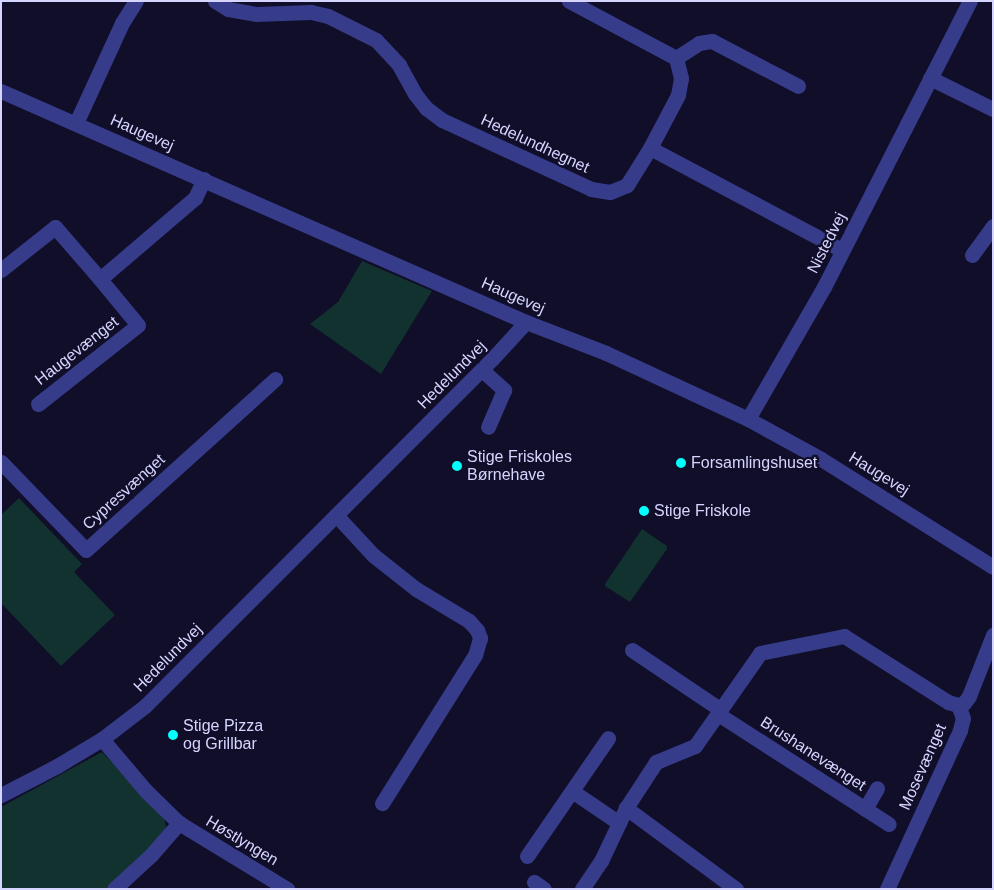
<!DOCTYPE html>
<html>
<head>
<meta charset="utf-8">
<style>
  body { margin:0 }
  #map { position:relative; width:994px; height:890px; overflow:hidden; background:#100e28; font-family:Arial,sans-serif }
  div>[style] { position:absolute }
  .green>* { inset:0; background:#11322e }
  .minor>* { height:15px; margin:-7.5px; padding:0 7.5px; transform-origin:7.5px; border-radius:7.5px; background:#363b8a }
  .dots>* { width:14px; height:14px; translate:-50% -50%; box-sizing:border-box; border:2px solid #100e28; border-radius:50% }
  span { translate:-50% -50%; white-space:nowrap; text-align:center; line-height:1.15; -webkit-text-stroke:4.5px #100e28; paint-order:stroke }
  .street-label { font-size:16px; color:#d6d5ff }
  .poi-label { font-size:16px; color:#d6d5ff }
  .left { translate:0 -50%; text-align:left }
  .frame { position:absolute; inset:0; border:2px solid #d6d5ff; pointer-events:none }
</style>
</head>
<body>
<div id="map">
  <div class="green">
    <i style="clip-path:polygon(362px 261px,432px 291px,381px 374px,310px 324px,338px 302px)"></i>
    <i style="clip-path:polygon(19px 498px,82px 564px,74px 572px,115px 615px,61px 666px,1px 603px,1px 515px)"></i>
    <i style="clip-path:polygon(642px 529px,667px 546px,667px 549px,630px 602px,605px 586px,605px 584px)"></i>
    <i style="clip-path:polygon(102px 752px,164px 816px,166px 828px,147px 851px,106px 889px,1px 889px,1px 807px)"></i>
  </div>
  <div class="minor">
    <i style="left:215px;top:1px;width:15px;rotate:32deg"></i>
    <i style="left:228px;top:9px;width:28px;rotate:10deg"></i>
    <i style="left:256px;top:14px;width:55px;rotate:-2.1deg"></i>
    <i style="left:311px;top:12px;width:17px;rotate:13deg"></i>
    <i style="left:328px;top:16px;width:54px;rotate:26.6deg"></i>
    <i style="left:376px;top:40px;width:34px;rotate:47deg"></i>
    <i style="left:399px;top:65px;width:33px;rotate:61deg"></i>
    <i style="left:415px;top:94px;width:18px;rotate:52deg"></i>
    <i style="left:426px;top:108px;width:20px;rotate:37deg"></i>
    <i style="left:442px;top:120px;width:164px;rotate:24.8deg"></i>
    <i style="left:591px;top:189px;width:19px;rotate:9deg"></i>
    <i style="left:610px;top:192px;width:18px;rotate:-22deg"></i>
    <i style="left:627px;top:185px;width:44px;rotate:-58.1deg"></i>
    <i style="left:650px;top:148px;width:217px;rotate:28deg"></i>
    <i style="left:569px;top:1px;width:121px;rotate:28deg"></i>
    <i style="left:676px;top:58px;width:21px;rotate:76deg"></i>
    <i style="left:681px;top:78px;width:17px;rotate:100deg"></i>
    <i style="left:678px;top:95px;width:60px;rotate:117.8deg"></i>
    <i style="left:676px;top:58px;width:27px;rotate:-33deg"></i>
    <i style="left:699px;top:43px;width:13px;rotate:-9deg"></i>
    <i style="left:712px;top:41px;width:97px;rotate:27.6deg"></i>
    <i style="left:930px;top:78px;width:70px;rotate:26.2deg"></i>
    <i style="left:1px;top:91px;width:574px;rotate:23.75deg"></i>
    <i style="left:526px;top:322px;width:86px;rotate:21.2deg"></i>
    <i style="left:606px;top:353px;width:157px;rotate:24.9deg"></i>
    <i style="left:748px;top:419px;width:83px;rotate:28.7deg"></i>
    <i style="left:821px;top:459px;width:203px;rotate:32.1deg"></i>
    <i style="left:76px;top:123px;width:110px;rotate:-65.3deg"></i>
    <i style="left:122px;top:23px;width:26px;rotate:-58deg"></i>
    <i style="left:972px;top:255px;width:36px;rotate:-54deg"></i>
    <i style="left:1px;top:270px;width:69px;rotate:-38.5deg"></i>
    <i style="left:55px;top:227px;width:69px;rotate:49.1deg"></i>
    <i style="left:100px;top:279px;width:125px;rotate:-40.5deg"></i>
    <i style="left:195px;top:198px;width:21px;rotate:-65deg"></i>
    <i style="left:482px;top:370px;width:30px;rotate:42deg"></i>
    <i style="left:504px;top:390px;width:40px;rotate:113.4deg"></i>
    <i style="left:38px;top:404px;width:127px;rotate:-38.3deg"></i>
    <i style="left:138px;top:325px;width:60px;rotate:-129.6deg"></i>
    <i style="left:748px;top:419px;width:152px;rotate:-60.1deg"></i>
    <i style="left:824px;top:287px;width:321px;rotate:-63deg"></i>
    <i style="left:1px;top:462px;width:122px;rotate:46deg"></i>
    <i style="left:86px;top:550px;width:255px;rotate:-42.1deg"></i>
    <i style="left:336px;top:515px;width:54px;rotate:47.2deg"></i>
    <i style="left:373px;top:555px;width:55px;rotate:38.3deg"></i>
    <i style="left:416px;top:589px;width:62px;rotate:31.1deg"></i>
    <i style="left:469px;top:621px;width:12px;rotate:48deg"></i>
    <i style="left:477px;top:630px;width:9px;rotate:69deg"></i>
    <i style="left:480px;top:638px;width:18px;rotate:106deg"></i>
    <i style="left:475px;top:655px;width:175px;rotate:122.1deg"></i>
    <i style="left:632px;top:650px;width:107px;rotate:34deg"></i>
    <i style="left:958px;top:705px;width:6px;rotate:-18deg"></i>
    <i style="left:964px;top:703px;width:9px;rotate:-54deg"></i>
    <i style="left:969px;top:696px;width:66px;rotate:-68.5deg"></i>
    <i style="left:718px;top:714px;width:203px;rotate:32.8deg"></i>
    <i style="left:102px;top:739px;width:68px;rotate:49.8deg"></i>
    <i style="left:146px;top:791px;width:46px;rotate:44.1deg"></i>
    <i style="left:179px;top:823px;width:127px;rotate:31.4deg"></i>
    <i style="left:572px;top:791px;width:57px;rotate:34.2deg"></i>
    <i style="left:1px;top:795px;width:63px;rotate:-27.4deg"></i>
    <i style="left:57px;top:766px;width:52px;rotate:-31deg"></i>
    <i style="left:102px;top:739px;width:54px;rotate:-37.5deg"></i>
    <i style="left:145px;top:706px;width:491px;rotate:-45deg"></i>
    <i style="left:492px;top:359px;width:50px;rotate:-47.4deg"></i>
    <i style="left:865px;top:809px;width:24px;rotate:-60deg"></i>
    <i style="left:527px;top:856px;width:143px;rotate:-55.5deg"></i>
    <i style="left:534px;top:882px;width:12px;rotate:35deg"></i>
    <i style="left:114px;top:889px;width:50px;rotate:-42.6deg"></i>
    <i style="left:151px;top:855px;width:43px;rotate:-48.8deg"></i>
    <i style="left:582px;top:889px;width:34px;rotate:-56deg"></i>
    <i style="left:601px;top:861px;width:59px;rotate:-64.7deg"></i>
    <i style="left:736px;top:889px;width:137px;rotate:-143.6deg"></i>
    <i style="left:626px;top:808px;width:55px;rotate:-56.9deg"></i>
    <i style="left:656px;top:762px;width:42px;rotate:-22.3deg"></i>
    <i style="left:695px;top:746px;width:113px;rotate:-55deg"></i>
    <i style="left:760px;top:653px;width:86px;rotate:-11.4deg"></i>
    <i style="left:844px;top:636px;width:123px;rotate:32.4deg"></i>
    <i style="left:948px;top:702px;width:10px;rotate:17deg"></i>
    <i style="left:887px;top:889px;width:175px;rotate:-65.3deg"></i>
    <i style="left:960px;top:730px;width:12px;rotate:-76deg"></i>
    <i style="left:963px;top:718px;width:14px;rotate:-111deg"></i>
  </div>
  <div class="dots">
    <i style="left:681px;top:463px;background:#01ffff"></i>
    <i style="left:457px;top:466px;background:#01ffff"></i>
    <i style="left:644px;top:511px;background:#01ffff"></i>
    <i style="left:173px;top:735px;background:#01ffff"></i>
  </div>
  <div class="street-label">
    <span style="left:142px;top:133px;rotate:24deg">Haugevej</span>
    <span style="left:535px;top:144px;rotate:25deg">Hedelundhegnet</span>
    <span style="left:827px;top:243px;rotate:-63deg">Nistedvej</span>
    <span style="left:513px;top:296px;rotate:24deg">Haugevej</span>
    <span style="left:77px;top:351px;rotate:-38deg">Haugevænget</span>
    <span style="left:452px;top:375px;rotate:-45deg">Hedelundvej</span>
    <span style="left:879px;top:474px;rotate:32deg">Haugevej</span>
    <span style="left:124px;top:492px;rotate:-42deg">Cypresvænget</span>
    <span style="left:168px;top:658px;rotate:-45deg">Hedelundvej</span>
    <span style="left:813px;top:754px;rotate:33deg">Brushanevænget</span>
    <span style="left:923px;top:767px;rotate:-66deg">Mosevænget</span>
    <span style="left:242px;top:841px;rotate:31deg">Høstlyngen</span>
  </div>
  <div class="poi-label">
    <span class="left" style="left:467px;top:466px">Stige Friskoles<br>Børnehave</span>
    <span class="left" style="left:691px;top:463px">Forsamlingshuset</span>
    <span class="left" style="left:654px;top:511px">Stige Friskole</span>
    <span class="left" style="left:183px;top:735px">Stige Pizza<br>og Grillbar</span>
  </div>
  <div class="frame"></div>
</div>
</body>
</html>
